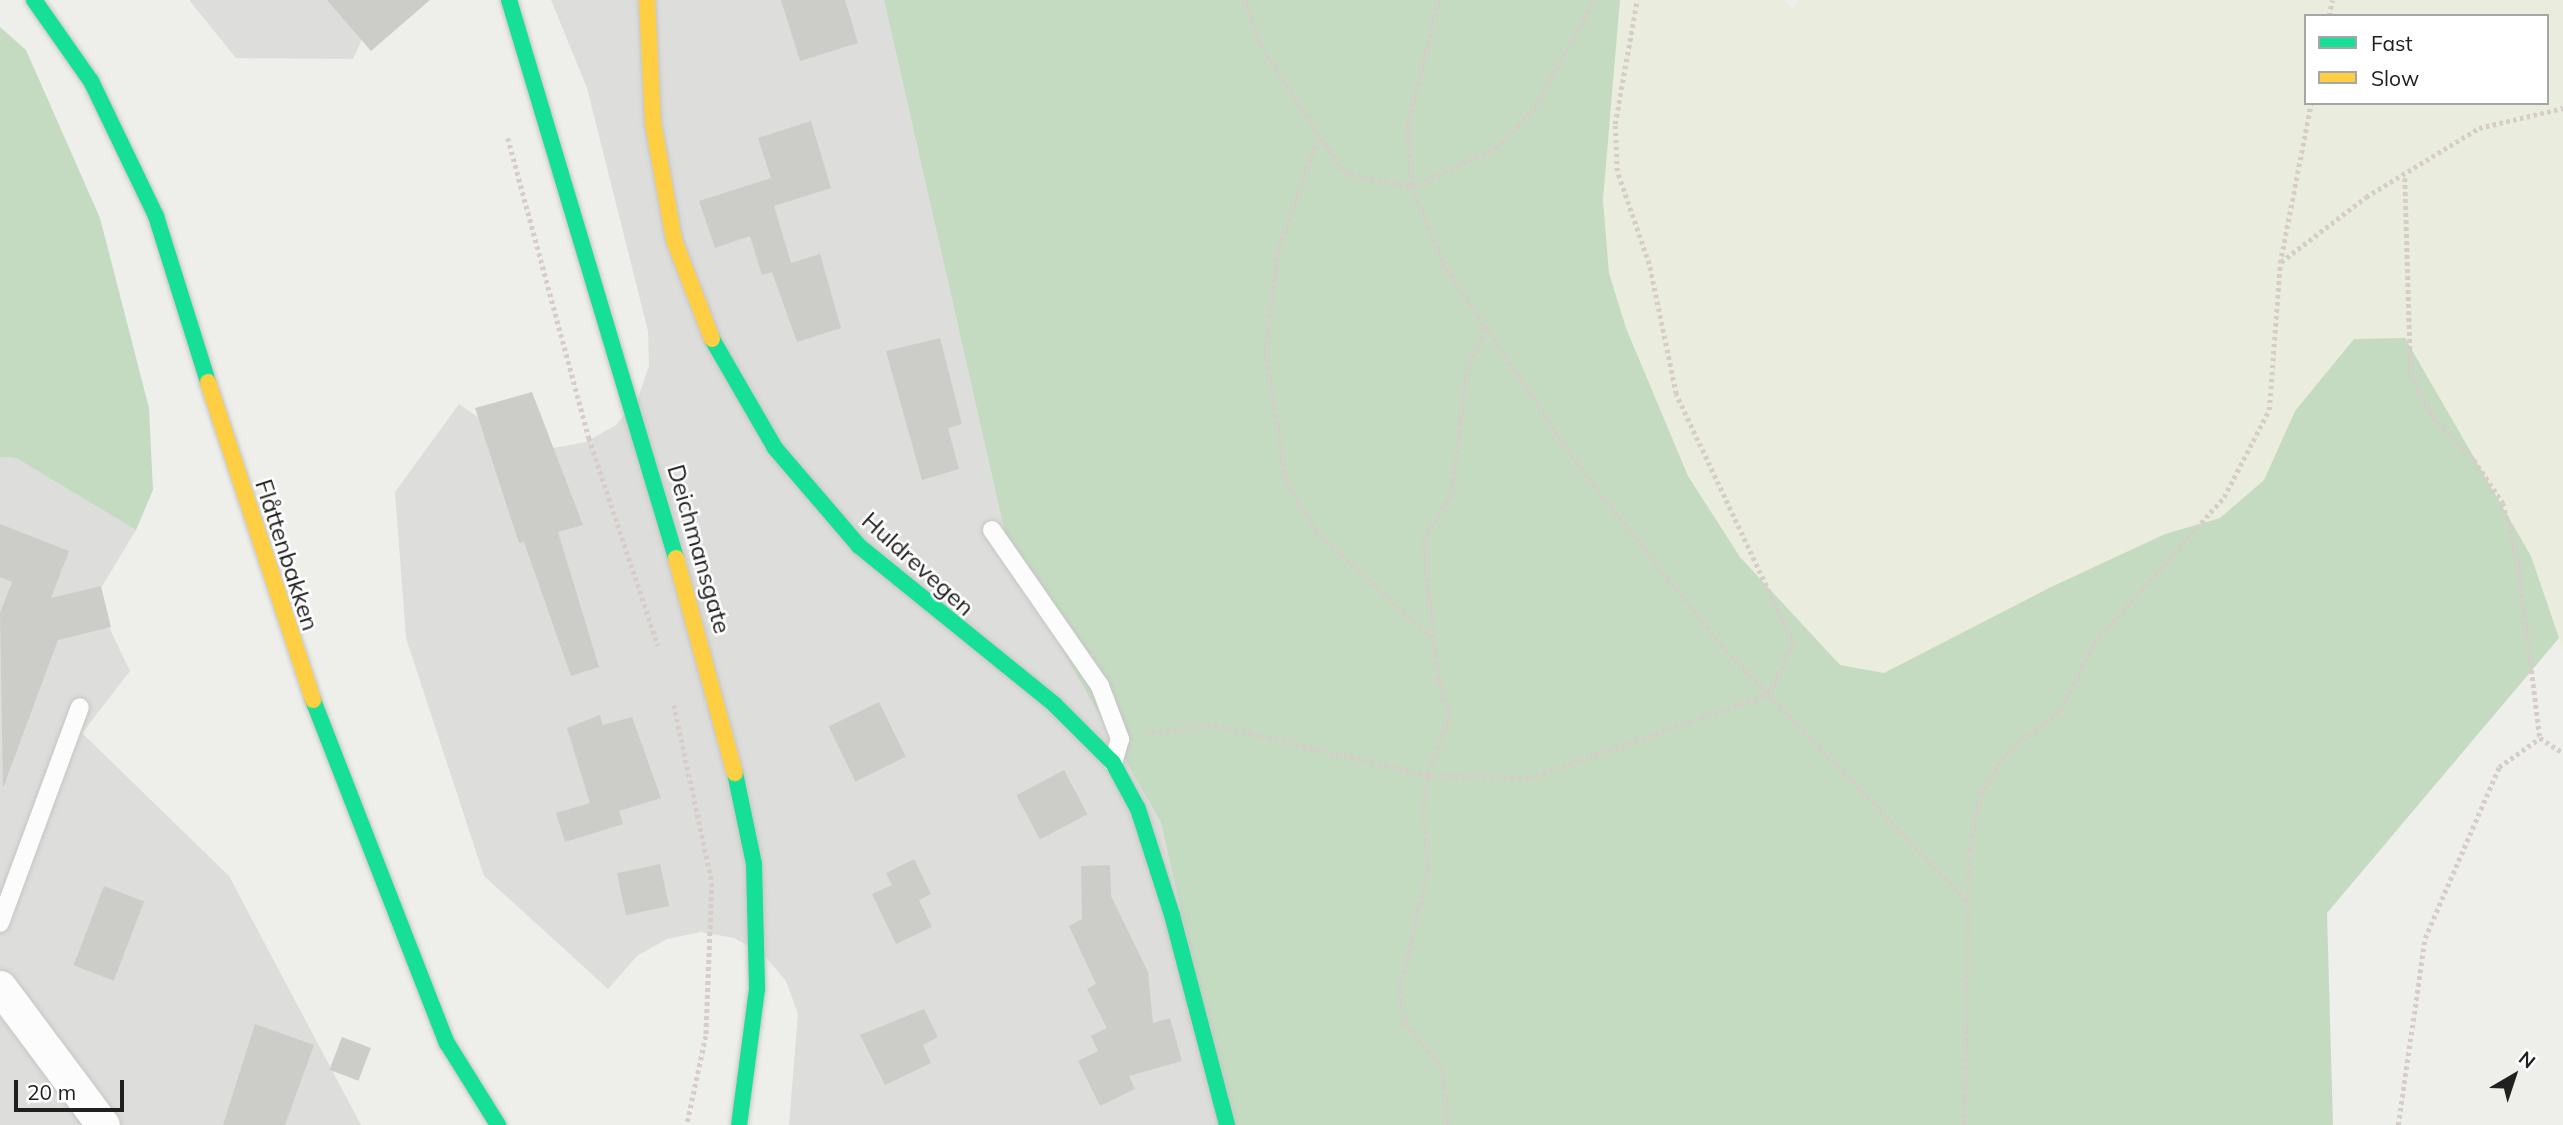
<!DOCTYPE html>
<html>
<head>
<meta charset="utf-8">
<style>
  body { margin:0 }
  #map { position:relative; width:2563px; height:1125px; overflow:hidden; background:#eeeeea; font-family:Mulish,sans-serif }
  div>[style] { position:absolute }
  .residential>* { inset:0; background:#dddddb }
  .farmland>* { inset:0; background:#eaedde }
  .forest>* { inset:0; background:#c5dbc1 }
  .building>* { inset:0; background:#ccccc9; transform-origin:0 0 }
  .path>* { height:4.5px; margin-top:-2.25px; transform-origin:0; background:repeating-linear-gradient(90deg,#d6cdc9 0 3.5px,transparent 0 7px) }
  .roads { filter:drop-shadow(0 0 2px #c5c5c4) drop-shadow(0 0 2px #c5c5c4) }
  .lane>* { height:18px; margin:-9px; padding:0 9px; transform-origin:9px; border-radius:9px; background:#fcfcfc }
  .street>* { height:33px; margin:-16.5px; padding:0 16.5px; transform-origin:16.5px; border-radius:16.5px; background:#fcfcfc }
  .fast>* { height:16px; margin:-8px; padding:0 8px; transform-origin:8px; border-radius:8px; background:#16e098 }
  .slow>* { height:16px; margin:-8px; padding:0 8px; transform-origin:8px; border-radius:8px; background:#ffcf43 }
  span { translate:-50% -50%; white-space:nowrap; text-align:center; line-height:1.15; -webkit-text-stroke:5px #fff; paint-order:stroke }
  .street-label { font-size:24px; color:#202020 }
  .legend { position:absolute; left:2304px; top:14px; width:245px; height:91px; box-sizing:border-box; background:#fff; border:2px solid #a6a6a6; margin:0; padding:9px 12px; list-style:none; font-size:21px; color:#202020 }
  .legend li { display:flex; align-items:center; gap:14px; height:35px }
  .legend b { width:35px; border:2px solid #a6a6a6 }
  .north { position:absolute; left:2479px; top:1041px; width:70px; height:70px; -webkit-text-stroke:5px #fff; paint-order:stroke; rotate:39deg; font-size:19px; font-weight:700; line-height:28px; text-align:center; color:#202020 }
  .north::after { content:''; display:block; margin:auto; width:24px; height:32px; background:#202020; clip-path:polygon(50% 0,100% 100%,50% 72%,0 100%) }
  .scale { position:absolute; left:14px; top:1080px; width:110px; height:32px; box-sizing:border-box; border:4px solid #202020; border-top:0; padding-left:9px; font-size:21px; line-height:24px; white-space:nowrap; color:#202020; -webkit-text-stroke:5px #fff; paint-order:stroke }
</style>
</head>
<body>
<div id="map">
  <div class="residential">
    <i style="clip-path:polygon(189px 0,380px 0,353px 59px,236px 58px)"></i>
    <i style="clip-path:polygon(551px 0,884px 0,1011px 560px,1161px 823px,1229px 1125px,789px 1125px,798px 1014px,786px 981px,764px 955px,734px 938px,701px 932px,667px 939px,637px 956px,608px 989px,484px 876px,406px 638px,395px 492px,459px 404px,489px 425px,553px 448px,586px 442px,616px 425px,638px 398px,649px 366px,648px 331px,587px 88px)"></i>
    <i style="clip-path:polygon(0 457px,16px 458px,136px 530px,95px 598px,130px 671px,82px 733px,229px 876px,361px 1125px,0 1125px)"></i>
  </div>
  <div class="farmland">
    <i style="clip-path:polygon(evenodd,1620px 0,1784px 0,1793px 10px,1799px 0,2563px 0,2563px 650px,2531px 556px,2295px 411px,2264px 480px,2220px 518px,2165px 534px,2049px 588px,1884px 673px,1839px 665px,1740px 557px,1688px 476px,1626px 328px,1609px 273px,1603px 200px,1620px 0,2306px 16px,2547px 16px,2547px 103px,2306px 103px,2306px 16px)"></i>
  </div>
  <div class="forest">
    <i style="clip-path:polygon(884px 0,1620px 0,1603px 200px,1609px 273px,1626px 328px,1688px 476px,1740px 557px,1840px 665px,1884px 673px,2049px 588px,2165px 534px,2220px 518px,2264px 480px,2295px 411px,2354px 339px,2405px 338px,2531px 556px,2559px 638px,2327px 913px,2333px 1125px,1229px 1125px,1161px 823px,1011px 560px)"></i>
    <i style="clip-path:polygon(0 27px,26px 50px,100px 218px,149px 408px,153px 490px,136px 530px,16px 458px,0 457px)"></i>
  </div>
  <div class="building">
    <i style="clip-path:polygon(327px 0,430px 0,371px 51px)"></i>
    <i style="clip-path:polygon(781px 0,845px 0,858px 43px,800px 61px)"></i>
    <i style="clip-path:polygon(811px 121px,831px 188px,774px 206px,791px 263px,820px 254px,841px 328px,797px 342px,772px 272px,762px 275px,750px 236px,715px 248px,699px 201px,771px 178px,758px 138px)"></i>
    <i style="clip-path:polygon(940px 338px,962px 424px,948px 428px,959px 469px,922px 480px,886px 351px)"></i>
    <i style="clip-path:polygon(532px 392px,583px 525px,558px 532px,599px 667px,571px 676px,524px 542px,519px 543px,475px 408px)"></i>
    <i style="clip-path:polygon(0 524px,69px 551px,51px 598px,101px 586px,111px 627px,58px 640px,3px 788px,0 613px,12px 582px,0 577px)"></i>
    <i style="left:879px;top:702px;width:61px;height:56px;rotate:64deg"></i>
    <i style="clip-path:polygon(600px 715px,603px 725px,632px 717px,661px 798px,619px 811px,623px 824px,565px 842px,556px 813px,590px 803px,567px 728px)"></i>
    <i style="left:1064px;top:770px;width:50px;height:54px;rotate:62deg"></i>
    <i style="clip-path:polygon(914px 859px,931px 894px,919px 900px,932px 927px,896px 944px,872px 894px,892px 885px,886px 873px)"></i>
    <i style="left:660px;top:864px;width:43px;height:44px;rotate:78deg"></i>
    <i style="clip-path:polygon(1110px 865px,1111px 896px,1148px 972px,1153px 1023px,1170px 1018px,1182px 1061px,1129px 1076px,1135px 1089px,1100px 1106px,1078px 1061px,1098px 1051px,1091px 1036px,1107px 1028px,1087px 989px,1096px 984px,1069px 926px,1082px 919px,1081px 866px)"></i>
    <i style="left:104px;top:886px;width:43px;height:85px;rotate:21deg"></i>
    <i style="clip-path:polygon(924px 1009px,938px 1037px,923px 1045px,931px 1063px,885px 1085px,860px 1035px)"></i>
    <i style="clip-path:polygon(255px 1024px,314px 1045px,285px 1125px,223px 1125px)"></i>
    <i style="left:342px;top:1037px;width:31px;height:35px;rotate:21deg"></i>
  </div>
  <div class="path">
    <i style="left:1245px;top:0;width:46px;rotate:71.2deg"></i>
    <i style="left:1260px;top:44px;width:153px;rotate:56.7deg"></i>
    <i style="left:1344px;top:172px;width:70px;rotate:12.4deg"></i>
    <i style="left:1412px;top:187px;width:93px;rotate:-24.9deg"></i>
    <i style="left:1496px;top:148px;width:31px;rotate:-45deg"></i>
    <i style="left:1518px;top:126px;width:28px;rotate:-49deg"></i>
    <i style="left:1536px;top:105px;width:120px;rotate:-61.1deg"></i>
    <i style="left:1439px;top:0;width:130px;rotate:103.8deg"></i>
    <i style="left:1408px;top:126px;width:61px;rotate:86.2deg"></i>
    <i style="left:1412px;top:187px;width:82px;rotate:67.8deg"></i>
    <i style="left:1443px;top:263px;width:239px;rotate:56.2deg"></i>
    <i style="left:1576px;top:462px;width:233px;rotate:51.6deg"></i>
    <i style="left:1721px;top:645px;width:355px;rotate:46.1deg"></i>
    <i style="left:2329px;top:16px;width:16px;rotate:-79deg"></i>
    <i style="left:508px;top:138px;width:311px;rotate:74.9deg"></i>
    <i style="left:589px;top:438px;width:219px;rotate:71.6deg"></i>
    <i style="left:1318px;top:139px;width:119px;rotate:109.7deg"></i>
    <i style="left:1278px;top:251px;width:102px;rotate:96.8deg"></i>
    <i style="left:1266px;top:352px;width:131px;rotate:81.2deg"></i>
    <i style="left:1286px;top:481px;width:58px;rotate:59deg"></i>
    <i style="left:1316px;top:531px;width:159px;rotate:42.7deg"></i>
    <i style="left:2405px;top:178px;width:197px;rotate:88.3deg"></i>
    <i style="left:2411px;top:375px;width:47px;rotate:62.4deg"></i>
    <i style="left:2433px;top:417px;width:59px;rotate:46.4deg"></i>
    <i style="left:2474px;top:460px;width:52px;rotate:56deg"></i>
    <i style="left:2503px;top:503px;width:58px;rotate:75deg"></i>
    <i style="left:2518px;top:559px;width:180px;rotate:83deg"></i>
    <i style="left:2281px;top:262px;width:107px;rotate:-37.4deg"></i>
    <i style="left:2366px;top:197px;width:132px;rotate:-31.4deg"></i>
    <i style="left:2479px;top:128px;width:86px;rotate:-13.4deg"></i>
    <i style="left:674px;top:705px;width:182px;rotate:77.9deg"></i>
    <i style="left:712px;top:883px;width:153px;rotate:92.2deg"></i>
    <i style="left:706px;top:1036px;width:91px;rotate:102.1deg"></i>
    <i style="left:1145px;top:733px;width:69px;rotate:-6.6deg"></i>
    <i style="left:1214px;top:725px;width:219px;rotate:13.2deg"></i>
    <i style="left:1427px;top:775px;width:102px;rotate:1.7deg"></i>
    <i style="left:1529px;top:778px;width:254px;rotate:-19.3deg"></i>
    <i style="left:1769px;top:694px;width:56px;rotate:-64.8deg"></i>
    <i style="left:1793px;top:643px;width:275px;rotate:-115.2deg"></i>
    <i style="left:1676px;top:394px;width:133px;rotate:-101.7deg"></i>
    <i style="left:1649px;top:264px;width:98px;rotate:-109deg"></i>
    <i style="left:1617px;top:171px;width:47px;rotate:-92.4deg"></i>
    <i style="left:1615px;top:124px;width:126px;rotate:-79.9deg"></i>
    <i style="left:1447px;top:1125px;width:56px;rotate:-94.1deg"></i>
    <i style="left:1443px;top:1069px;width:61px;rotate:-129.7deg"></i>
    <i style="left:1404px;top:1022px;width:35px;rotate:-97deg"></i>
    <i style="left:1400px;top:987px;width:121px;rotate:-76.7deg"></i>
    <i style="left:1428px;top:869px;width:60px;rotate:-94.8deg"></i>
    <i style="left:1423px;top:809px;width:34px;rotate:-83deg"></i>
    <i style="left:1427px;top:775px;width:65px;rotate:-69.3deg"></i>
    <i style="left:1450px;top:714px;width:37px;rotate:-109deg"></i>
    <i style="left:1438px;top:679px;width:140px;rotate:-96.2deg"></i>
    <i style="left:1423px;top:540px;width:53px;rotate:-58.1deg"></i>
    <i style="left:1451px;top:495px;width:133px;rotate:-82.7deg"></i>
    <i style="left:1468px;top:363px;width:28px;rotate:-60deg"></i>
    <i style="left:1482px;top:339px;width:15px;rotate:-82deg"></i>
    <i style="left:1964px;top:1125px;width:274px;rotate:-89deg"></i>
    <i style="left:1969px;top:851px;width:57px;rotate:-78.9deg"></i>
    <i style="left:1980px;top:795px;width:49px;rotate:-58.2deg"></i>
    <i style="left:2006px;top:753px;width:68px;rotate:-37.9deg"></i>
    <i style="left:2060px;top:711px;width:76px;rotate:-63.4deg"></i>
    <i style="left:2094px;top:643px;width:195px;rotate:-48.3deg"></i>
    <i style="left:2224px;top:497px;width:98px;rotate:-62.7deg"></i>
    <i style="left:2269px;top:410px;width:147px;rotate:-85.7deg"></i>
    <i style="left:2280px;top:263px;width:163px;rotate:-79deg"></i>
    <i style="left:2398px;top:1125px;width:189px;rotate:-81.8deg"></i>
    <i style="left:2425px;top:938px;width:186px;rotate:-66.6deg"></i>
    <i style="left:2499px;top:767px;width:50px;rotate:-35.3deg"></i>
    <i style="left:2540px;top:738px;width:27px;rotate:33deg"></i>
  </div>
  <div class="roads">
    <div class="lane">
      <i style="left:992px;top:530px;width:190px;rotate:55.3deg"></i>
      <i style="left:1100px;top:686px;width:57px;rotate:69.3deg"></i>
      <i style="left:1120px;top:739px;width:25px;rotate:106deg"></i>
      <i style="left:0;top:923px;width:230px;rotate:-69.7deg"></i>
    </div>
    <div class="street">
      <i style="left:0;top:987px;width:172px;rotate:53.3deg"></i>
    </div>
    <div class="fast">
      <i style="left:34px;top:0;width:99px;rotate:54.9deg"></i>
      <i style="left:91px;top:81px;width:150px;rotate:64.3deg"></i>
      <i style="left:156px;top:216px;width:174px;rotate:72.6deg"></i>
      <i style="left:509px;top:0;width:582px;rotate:73.34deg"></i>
      <i style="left:712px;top:339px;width:126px;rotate:60deg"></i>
      <i style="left:775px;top:448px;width:129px;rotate:49.4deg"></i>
      <i style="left:859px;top:546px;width:251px;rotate:39deg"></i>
      <i style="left:1054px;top:704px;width:83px;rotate:45deg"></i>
      <i style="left:1113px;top:763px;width:52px;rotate:61.5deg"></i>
      <i style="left:1138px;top:809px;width:111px;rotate:72.2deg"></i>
      <i style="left:1172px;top:915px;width:217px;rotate:75.3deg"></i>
      <i style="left:313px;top:700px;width:368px;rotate:68.7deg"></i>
      <i style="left:447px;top:1043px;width:97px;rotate:58.1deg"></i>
      <i style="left:735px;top:773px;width:93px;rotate:78.2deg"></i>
      <i style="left:754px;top:864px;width:125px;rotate:88.6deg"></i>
      <i style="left:757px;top:989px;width:137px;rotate:97.5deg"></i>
    </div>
    <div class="slow">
      <i style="left:647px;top:0;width:123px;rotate:87.2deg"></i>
      <i style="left:653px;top:123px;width:119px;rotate:79.8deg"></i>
      <i style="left:674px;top:240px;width:106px;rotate:69deg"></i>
      <i style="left:208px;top:382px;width:335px;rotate:71.7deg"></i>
      <i style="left:676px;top:558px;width:223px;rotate:74.7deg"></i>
    </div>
  </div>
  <div class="street-label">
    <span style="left:699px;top:549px;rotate:74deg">Deichmansgate</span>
    <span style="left:287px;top:555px;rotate:72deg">Flåttenbakken</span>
    <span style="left:918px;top:564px;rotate:42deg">Huldrevegen</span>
  </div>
  <ul class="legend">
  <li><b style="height:9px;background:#16e098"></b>Fast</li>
  <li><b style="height:9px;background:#ffcf43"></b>Slow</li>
  </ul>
  <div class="north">N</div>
  <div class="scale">20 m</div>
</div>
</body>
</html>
